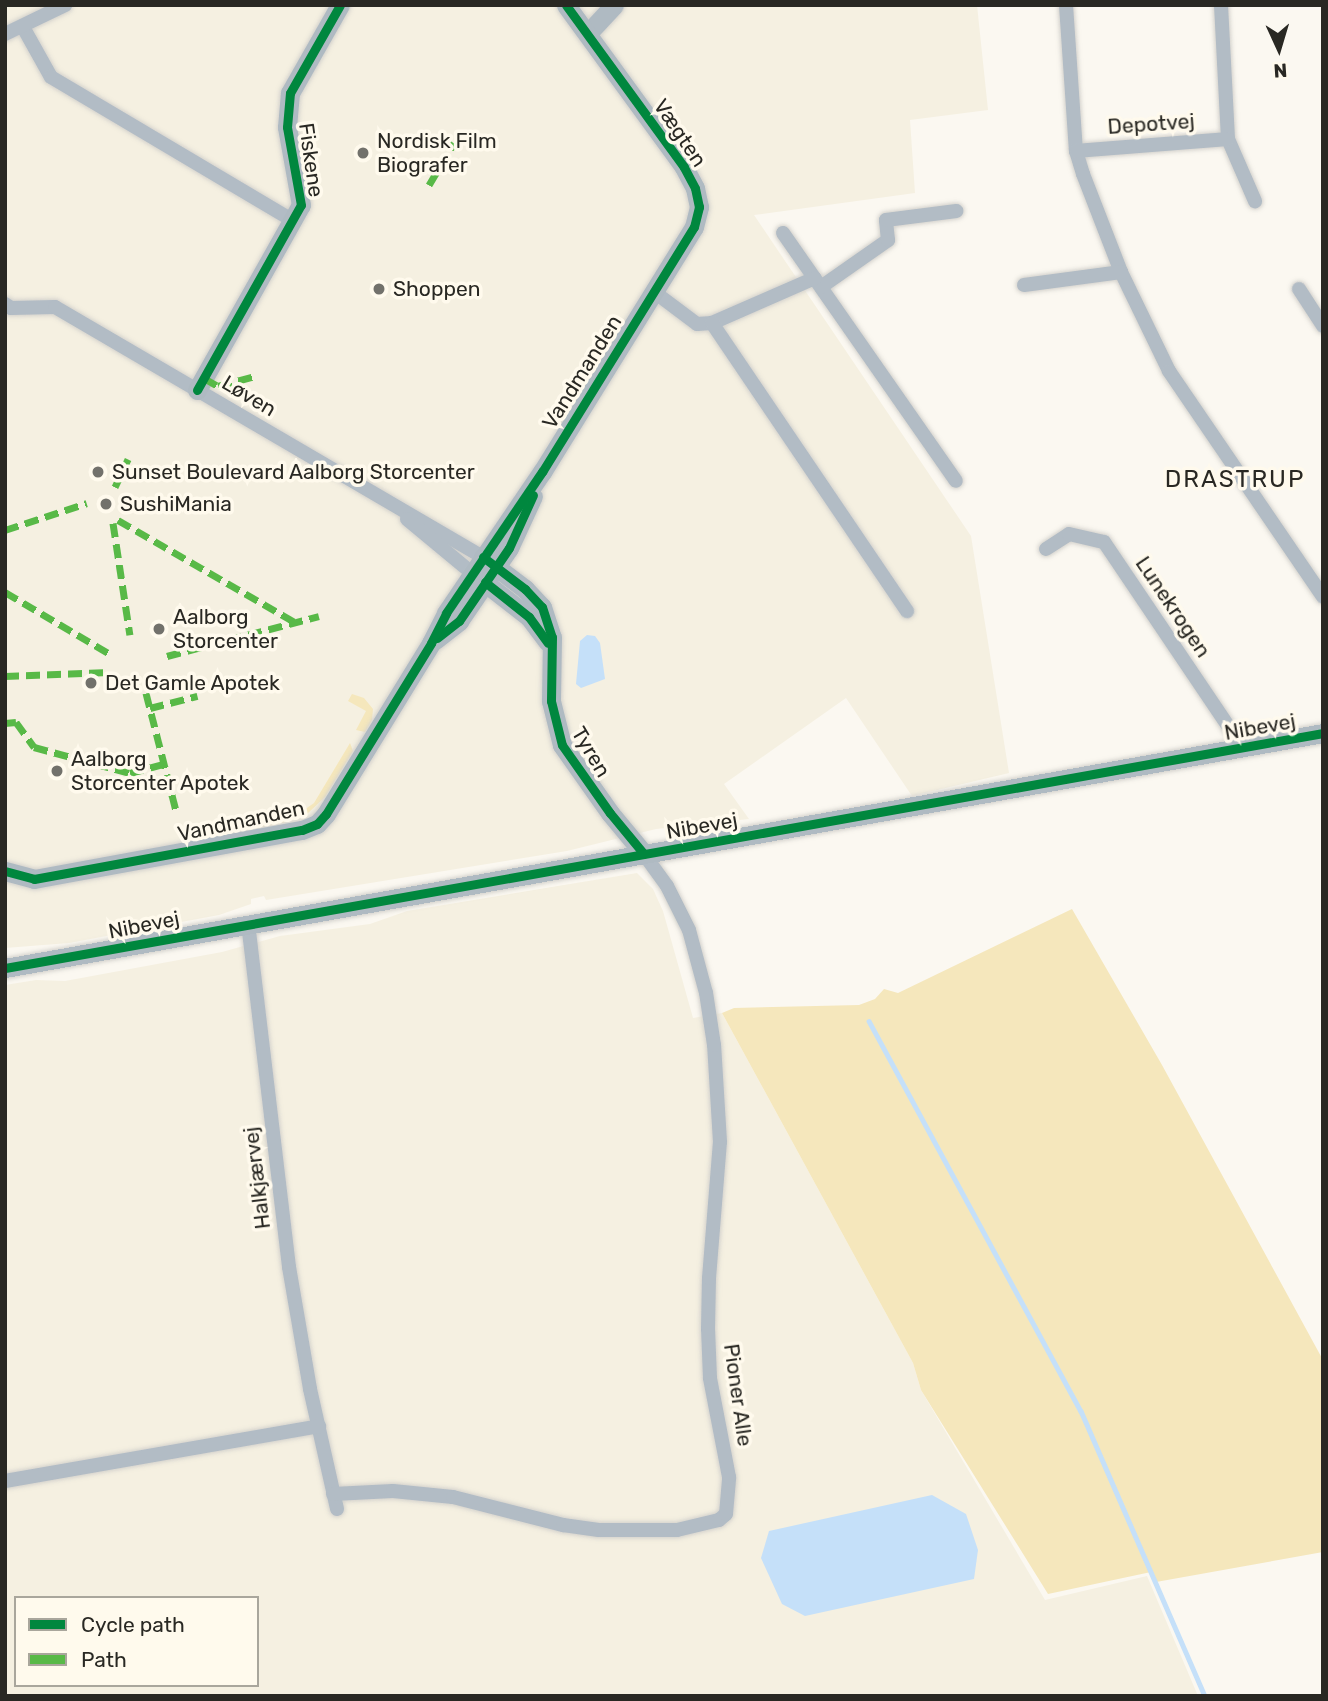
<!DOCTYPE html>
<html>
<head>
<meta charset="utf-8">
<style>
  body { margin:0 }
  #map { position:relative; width:1328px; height:1701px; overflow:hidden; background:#fbf8f1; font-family:Rubik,sans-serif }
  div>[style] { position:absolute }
  .built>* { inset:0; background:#f5f0e1 }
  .green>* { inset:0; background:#f5e7bc }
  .water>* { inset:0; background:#c5e0f9 }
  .stream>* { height:4.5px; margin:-2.25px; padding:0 2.25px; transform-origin:2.25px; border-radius:2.25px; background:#c5e0f9 }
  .roads { filter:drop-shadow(0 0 2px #d4d2cd) drop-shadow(0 0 2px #d4d2cd) }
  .street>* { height:14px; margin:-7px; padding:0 7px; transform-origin:7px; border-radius:7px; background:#b2bcc5 }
  .secondary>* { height:19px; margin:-9.5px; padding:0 9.5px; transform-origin:9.5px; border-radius:9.5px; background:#afbac2 }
  .quiet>* { height:7px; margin-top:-3.5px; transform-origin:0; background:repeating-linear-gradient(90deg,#58b947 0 14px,transparent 0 21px) }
  .cycleway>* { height:9px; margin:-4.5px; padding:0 4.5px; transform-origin:4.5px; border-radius:4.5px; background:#00873e }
  .dots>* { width:19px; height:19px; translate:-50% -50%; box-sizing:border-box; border:4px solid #fffaed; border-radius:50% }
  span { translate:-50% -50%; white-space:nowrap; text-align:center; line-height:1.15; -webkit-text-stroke:7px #fffaed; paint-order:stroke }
  .street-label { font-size:21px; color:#292823 }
  .poi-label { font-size:21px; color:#292823 }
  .left { translate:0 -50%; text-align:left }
  .quarter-label { font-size:24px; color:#292823; letter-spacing:2px }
  .frame { position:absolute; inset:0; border:7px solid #292823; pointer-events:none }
  .legend { position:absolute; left:14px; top:1596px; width:245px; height:91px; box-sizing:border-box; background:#fffaed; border:2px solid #a9a69c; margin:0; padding:9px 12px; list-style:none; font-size:21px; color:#292823 }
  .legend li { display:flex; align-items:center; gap:14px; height:35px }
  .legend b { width:35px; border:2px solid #a9a69c }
  .north { position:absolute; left:1244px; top:14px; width:70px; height:70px; -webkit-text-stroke:5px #fffaed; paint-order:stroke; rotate:176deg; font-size:19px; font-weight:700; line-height:28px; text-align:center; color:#292823 }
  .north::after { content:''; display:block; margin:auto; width:24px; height:32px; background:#292823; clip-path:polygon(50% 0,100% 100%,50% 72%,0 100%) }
</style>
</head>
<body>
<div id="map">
  <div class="built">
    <i style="clip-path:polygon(5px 5px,977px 5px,988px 110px,910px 120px,915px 193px,754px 215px,971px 536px,1009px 773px,912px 796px,846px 698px,724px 784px,749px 819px,656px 829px,567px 851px,266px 900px,264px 896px,251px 899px,251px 904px,219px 915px,69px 943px,5px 948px)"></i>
    <i style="clip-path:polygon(evenodd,637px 873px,653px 889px,663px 911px,693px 1018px,722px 1013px,913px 1363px,921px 1390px,1045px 1600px,1147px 1576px,1198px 1696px,5px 1696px,5px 985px,36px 980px,65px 981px,222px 952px,280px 936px,370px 924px,407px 911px,637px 873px,16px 1598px,257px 1598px,257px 1685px,16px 1685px,16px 1598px)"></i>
  </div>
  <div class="green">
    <i style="clip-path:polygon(352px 694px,364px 698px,373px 709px,372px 720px,365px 732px,356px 730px,366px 711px,348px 701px)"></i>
    <i style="clip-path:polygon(350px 743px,353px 751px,325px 797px,307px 814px,286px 822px,204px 838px,193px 834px,208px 829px,207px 823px,210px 822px,213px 831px,304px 810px,314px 803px)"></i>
    <i style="clip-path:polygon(1072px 909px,1162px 1065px,1323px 1360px,1323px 1552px,1156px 1582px,1151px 1572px,1048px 1594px,921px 1390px,913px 1363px,722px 1013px,734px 1008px,859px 1005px,875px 999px,884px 989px,898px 993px)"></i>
  </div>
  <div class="water">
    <i style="clip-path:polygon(587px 635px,595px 636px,600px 643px,605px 679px,581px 688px,576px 684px,580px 641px)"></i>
    <i style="clip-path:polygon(932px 1495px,966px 1514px,978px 1550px,974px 1579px,805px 1616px,782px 1604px,761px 1558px,769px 1531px)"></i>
  </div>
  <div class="stream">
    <i style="left:869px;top:1021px;width:444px;rotate:61.5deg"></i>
    <i style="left:1081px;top:1411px;width:311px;rotate:66.5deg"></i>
  </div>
  <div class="roads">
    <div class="street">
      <i style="left:1066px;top:5px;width:146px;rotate:86.1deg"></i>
      <i style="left:1076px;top:151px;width:24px;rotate:73deg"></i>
      <i style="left:1083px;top:174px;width:105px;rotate:68.8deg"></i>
      <i style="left:1121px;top:272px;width:110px;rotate:64.1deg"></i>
      <i style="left:1169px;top:371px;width:273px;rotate:55.7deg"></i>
      <i style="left:1221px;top:5px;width:134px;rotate:87deg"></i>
      <i style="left:1228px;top:139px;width:68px;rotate:66.5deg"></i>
      <i style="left:23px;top:27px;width:57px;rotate:60.8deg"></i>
      <i style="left:51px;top:77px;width:282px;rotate:30.7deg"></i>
      <i style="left:5px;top:34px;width:67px;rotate:-25.8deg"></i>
      <i style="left:1076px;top:151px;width:152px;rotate:-4.5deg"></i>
      <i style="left:783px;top:233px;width:302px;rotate:55.1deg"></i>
      <i style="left:1024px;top:285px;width:98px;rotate:-7.6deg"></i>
      <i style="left:821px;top:287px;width:82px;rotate:-35deg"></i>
      <i style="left:888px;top:240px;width:20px;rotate:-96deg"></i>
      <i style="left:886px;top:220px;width:71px;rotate:-7.3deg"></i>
      <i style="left:1299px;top:289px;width:44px;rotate:57deg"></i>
      <i style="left:653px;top:291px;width:55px;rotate:36.9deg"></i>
      <i style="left:697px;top:324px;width:15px;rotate:-4deg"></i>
      <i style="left:712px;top:323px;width:112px;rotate:-23.6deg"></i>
      <i style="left:5px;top:304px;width:7px;rotate:34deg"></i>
      <i style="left:11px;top:308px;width:44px;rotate:-1.3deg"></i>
      <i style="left:55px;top:307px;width:496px;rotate:30.3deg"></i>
      <i style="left:712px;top:323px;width:348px;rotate:55.9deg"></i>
      <i style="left:407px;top:519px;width:85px;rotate:39.7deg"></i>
      <i style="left:1046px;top:549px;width:27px;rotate:-33deg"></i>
      <i style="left:1069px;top:534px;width:36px;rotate:13deg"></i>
      <i style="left:1104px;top:542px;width:249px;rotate:56deg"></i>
      <i style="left:248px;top:923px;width:346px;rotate:83.2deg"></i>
      <i style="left:289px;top:1267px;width:124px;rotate:80.2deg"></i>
      <i style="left:310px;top:1389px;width:123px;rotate:77.3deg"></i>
      <i style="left:5px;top:1481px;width:319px;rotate:-9.9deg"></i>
      <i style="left:333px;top:1494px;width:60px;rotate:-2.9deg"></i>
      <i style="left:393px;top:1491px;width:60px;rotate:5.7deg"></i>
      <i style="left:453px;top:1497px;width:114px;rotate:14.3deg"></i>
      <i style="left:563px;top:1525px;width:36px;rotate:8deg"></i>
      <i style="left:599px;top:1530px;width:78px"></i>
      <i style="left:677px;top:1530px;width:43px;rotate:-13.4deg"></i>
      <i style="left:719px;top:1520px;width:9px;rotate:-41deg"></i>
      <i style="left:726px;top:1514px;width:37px;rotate:-85deg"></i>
      <i style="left:729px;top:1477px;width:101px;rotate:-100.9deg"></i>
      <i style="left:710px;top:1378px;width:49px;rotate:-92.3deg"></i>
      <i style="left:708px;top:1329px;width:51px;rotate:-88.9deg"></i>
      <i style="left:709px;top:1278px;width:136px;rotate:-85.4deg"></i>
      <i style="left:720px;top:1142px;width:97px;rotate:-93.5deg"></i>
      <i style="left:714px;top:1045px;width:53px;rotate:-98.7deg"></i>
      <i style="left:706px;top:993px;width:65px;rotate:-105.1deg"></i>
      <i style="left:689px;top:930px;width:49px;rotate:-116.6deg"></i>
      <i style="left:667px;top:886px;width:39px;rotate:-126deg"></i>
    </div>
    <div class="secondary">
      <i style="left:588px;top:33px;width:38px;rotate:-47deg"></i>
      <i style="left:197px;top:390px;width:212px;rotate:-60.7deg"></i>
      <i style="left:301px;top:205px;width:79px;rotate:-100.2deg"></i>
      <i style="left:287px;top:127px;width:34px;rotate:-85deg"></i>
      <i style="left:290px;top:93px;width:101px;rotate:-60.4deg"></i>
      <i style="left:483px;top:557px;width:53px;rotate:37.3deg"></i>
      <i style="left:525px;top:589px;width:25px;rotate:47deg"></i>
      <i style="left:542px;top:607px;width:32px;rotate:72deg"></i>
      <i style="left:552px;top:637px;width:64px;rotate:90.9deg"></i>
      <i style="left:551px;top:701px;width:45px;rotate:76deg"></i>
      <i style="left:562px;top:745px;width:83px;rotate:54.8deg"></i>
      <i style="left:610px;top:813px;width:53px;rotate:50.3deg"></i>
      <i style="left:475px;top:575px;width:68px;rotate:37.9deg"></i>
      <i style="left:529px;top:617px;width:31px;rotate:53deg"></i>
      <i style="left:435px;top:640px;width:31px;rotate:-38deg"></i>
      <i style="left:459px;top:621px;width:88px;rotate:-55.6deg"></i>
      <i style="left:509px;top:548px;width:57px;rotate:-65.2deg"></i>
      <i style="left:5px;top:871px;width:30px;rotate:15deg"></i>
      <i style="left:34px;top:879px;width:272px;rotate:-10.4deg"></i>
      <i style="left:302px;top:830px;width:16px;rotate:-22deg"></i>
      <i style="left:317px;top:824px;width:13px;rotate:-48deg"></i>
      <i style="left:326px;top:814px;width:201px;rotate:-58.4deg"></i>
      <i style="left:431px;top:643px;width:34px;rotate:-63deg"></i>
      <i style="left:446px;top:613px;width:171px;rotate:-55.8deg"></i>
      <i style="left:542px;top:472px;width:288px;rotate:-58.2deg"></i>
      <i style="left:694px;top:227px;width:21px;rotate:-76deg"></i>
      <i style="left:699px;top:207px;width:19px;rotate:-102deg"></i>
      <i style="left:695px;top:188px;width:24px;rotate:-118deg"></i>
      <i style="left:684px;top:167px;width:200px;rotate:-126.1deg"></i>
      <i style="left:5px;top:968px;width:1339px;rotate:-10.11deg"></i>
    </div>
  </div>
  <div class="quiet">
    <i style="left:429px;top:185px;width:49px;rotate:-59.2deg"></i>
    <i style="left:204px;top:378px;width:16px;rotate:30deg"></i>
    <i style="left:218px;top:386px;width:39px;rotate:-15deg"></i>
    <i style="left:115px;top:487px;width:31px;rotate:-65deg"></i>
    <i style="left:118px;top:520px;width:204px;rotate:30deg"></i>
    <i style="left:113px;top:523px;width:113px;rotate:81.4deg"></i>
    <i style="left:5px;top:530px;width:86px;rotate:-18.2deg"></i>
    <i style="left:5px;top:592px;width:122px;rotate:30.6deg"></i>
    <i style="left:167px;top:656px;width:157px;rotate:-14.7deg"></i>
    <i style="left:5px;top:676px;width:104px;rotate:-2.2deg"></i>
    <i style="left:146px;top:693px;width:122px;rotate:75.7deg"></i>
    <i style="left:150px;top:708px;width:49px;rotate:-14.3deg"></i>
    <i style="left:5px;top:723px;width:11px;rotate:-5deg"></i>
    <i style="left:16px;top:722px;width:31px;rotate:54deg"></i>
    <i style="left:34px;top:747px;width:99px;rotate:15.2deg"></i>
    <i style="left:130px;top:773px;width:35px;rotate:-15deg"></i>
  </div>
  <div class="cycleway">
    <i style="left:197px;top:390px;width:212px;rotate:-60.7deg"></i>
    <i style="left:301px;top:205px;width:79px;rotate:-100.2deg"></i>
    <i style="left:287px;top:127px;width:34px;rotate:-85deg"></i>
    <i style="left:290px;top:93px;width:101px;rotate:-60.4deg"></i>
    <i style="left:483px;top:557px;width:53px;rotate:37.3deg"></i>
    <i style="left:525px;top:589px;width:25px;rotate:47deg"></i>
    <i style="left:542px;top:607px;width:32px;rotate:72deg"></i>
    <i style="left:552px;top:637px;width:64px;rotate:90.9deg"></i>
    <i style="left:551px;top:701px;width:45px;rotate:76deg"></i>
    <i style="left:562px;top:745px;width:83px;rotate:54.8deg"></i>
    <i style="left:610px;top:813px;width:53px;rotate:50.3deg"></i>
    <i style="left:485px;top:582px;width:56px;rotate:38.5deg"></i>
    <i style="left:529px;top:617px;width:32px;rotate:54deg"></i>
    <i style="left:437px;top:638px;width:28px;rotate:-38deg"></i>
    <i style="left:459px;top:621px;width:88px;rotate:-55.6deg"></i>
    <i style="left:509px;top:548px;width:58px;rotate:-65.6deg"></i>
    <i style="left:5px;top:871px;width:30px;rotate:15deg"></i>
    <i style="left:34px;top:879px;width:272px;rotate:-10.4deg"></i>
    <i style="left:302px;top:830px;width:16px;rotate:-22deg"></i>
    <i style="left:317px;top:824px;width:13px;rotate:-48deg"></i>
    <i style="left:326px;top:814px;width:201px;rotate:-58.4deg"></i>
    <i style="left:431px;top:643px;width:34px;rotate:-63deg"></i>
    <i style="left:446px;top:613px;width:171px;rotate:-55.8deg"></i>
    <i style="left:542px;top:472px;width:288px;rotate:-58.2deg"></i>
    <i style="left:694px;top:227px;width:21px;rotate:-76deg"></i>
    <i style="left:699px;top:207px;width:19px;rotate:-102deg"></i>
    <i style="left:695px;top:188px;width:24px;rotate:-118deg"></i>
    <i style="left:684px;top:167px;width:200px;rotate:-126.1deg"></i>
    <i style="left:5px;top:968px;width:1339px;rotate:-10.11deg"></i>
  </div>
  <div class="dots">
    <i style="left:363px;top:153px;background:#72716b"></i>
    <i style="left:379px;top:289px;background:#72716b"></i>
    <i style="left:98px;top:472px;background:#72716b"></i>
    <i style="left:106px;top:504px;background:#72716b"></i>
    <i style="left:159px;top:629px;background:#72716b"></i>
    <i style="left:91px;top:683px;background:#72716b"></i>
    <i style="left:57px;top:771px;background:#72716b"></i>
  </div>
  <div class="street-label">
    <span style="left:1151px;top:124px;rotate:-4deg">Depotvej</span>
    <span style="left:680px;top:133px;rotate:56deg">Vægten</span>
    <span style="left:311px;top:160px;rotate:82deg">Fiskene</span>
    <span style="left:582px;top:372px;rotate:-58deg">Vandmanden</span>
    <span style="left:249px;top:396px;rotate:31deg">Løven</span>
    <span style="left:1173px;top:607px;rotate:56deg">Lunekrogen</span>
    <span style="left:1260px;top:727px;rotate:-10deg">Nibevej</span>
    <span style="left:591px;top:752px;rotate:59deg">Tyren</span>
    <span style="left:241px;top:821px;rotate:-12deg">Vandmanden</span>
    <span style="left:702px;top:826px;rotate:-10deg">Nibevej</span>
    <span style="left:144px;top:925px;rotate:-11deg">Nibevej</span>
    <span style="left:257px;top:1178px;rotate:-97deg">Halkjærvej</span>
    <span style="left:738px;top:1395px;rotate:82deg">Pioner Alle</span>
  </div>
  <div class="poi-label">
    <span class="left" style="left:377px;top:153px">Nordisk Film<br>Biografer</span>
    <span class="left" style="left:393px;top:289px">Shoppen</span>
    <span class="left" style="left:112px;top:472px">Sunset Boulevard Aalborg Storcenter</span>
    <span class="left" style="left:120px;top:504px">SushiMania</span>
    <span class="left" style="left:173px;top:629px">Aalborg<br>Storcenter</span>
    <span class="left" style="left:105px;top:683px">Det Gamle Apotek</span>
    <span class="left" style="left:71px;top:771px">Aalborg<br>Storcenter Apotek</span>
  </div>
  <div class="quarter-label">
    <span style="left:1235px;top:480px">DRASTRUP</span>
  </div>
  <div class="frame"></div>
  <ul class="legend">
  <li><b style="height:9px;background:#00873e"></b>Cycle path</li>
  <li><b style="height:9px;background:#58b947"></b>Path</li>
  </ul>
  <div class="north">N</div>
</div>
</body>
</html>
